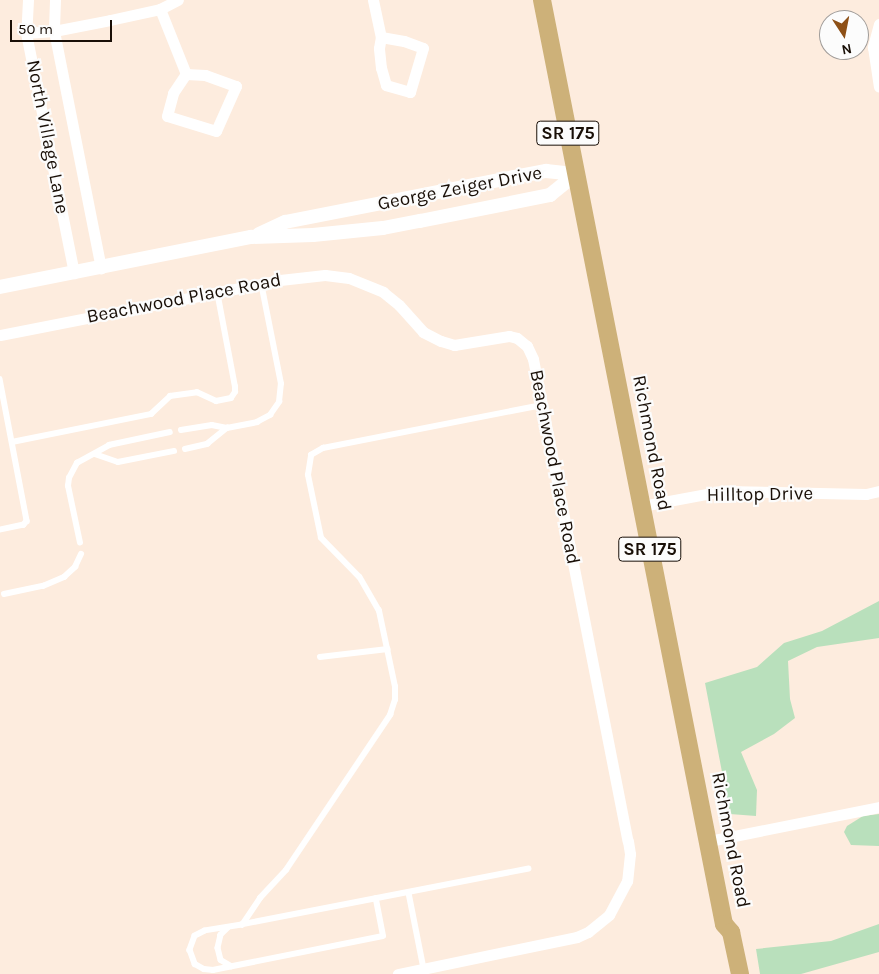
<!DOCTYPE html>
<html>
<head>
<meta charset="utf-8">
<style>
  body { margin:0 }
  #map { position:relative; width:879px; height:974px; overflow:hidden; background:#fdecde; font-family:Karla,sans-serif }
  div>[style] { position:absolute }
  .green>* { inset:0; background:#b9e0bc }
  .service>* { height:5.5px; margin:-2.75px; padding:0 2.75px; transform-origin:2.75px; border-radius:2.75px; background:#fff }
  .minor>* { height:11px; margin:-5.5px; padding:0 5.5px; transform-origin:5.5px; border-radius:5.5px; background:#fff }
  .tertiary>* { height:14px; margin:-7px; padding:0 7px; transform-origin:7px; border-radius:7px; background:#fff }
  .primary>* { height:18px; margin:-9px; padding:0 9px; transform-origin:9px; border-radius:9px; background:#cdb179 }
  span { translate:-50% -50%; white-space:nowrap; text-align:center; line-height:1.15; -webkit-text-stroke:4.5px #fcfcfc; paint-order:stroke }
  .shield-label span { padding:1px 4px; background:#fcfcfc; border:1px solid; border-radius:4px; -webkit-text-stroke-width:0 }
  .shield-label { font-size:18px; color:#190f07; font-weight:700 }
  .street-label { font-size:19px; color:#190f07 }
  .north { position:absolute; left:819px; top:10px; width:50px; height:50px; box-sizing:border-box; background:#fcfcfc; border:1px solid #a19d9a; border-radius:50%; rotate:169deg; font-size:14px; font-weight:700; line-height:20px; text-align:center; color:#190f07 }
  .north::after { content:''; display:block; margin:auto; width:18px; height:22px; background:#8e5016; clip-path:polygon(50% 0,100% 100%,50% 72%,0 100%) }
  .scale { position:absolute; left:10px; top:20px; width:102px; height:22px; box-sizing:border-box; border:2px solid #190f07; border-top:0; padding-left:6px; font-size:15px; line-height:18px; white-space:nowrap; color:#190f07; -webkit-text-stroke:4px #fcfcfc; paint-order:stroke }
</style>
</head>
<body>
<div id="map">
  <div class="green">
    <i style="clip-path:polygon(879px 601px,879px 638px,817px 647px,788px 661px,790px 699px,795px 718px,774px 734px,741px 752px,757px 790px,756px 816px,730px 814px,705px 683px,757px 667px,784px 643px,822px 631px)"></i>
    <i style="clip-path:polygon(879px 814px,879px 846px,851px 845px,844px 832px,847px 826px,863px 816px)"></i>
    <i style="clip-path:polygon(879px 924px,879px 952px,801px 974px,760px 974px,756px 949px,831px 941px)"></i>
  </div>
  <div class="service">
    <i style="left:0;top:379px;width:145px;rotate:79.2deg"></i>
    <i style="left:27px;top:521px;width:5px;rotate:127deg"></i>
    <i style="left:24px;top:525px;width:25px;rotate:168deg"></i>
    <i style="left:181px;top:430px;width:31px;rotate:-9deg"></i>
    <i style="left:212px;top:425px;width:15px;rotate:11deg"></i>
    <i style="left:227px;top:428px;width:31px;rotate:-11deg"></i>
    <i style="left:257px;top:422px;width:15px;rotate:-28deg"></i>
    <i style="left:270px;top:415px;width:16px;rotate:-55deg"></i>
    <i style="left:279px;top:402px;width:18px;rotate:-84deg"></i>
    <i style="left:281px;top:384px;width:103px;rotate:-101.2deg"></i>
    <i style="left:12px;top:442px;width:142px;rotate:-11.4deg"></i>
    <i style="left:151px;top:414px;width:26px;rotate:-43deg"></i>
    <i style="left:170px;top:396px;width:27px;rotate:-8deg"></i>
    <i style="left:197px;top:392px;width:21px;rotate:25deg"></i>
    <i style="left:216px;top:401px;width:15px;rotate:-11deg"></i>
    <i style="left:231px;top:398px;width:7px;rotate:-56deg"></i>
    <i style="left:235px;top:392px;width:5px;rotate:-90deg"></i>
    <i style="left:235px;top:387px;width:97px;rotate:-100.7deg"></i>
    <i style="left:185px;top:449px;width:23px;rotate:-13deg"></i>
    <i style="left:207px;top:444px;width:26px;rotate:-39deg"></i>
    <i style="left:95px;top:454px;width:24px;rotate:19deg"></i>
    <i style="left:118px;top:462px;width:57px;rotate:-11.1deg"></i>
    <i style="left:80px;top:543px;width:58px;rotate:-101.9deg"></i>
    <i style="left:68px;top:486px;width:8px;rotate:-83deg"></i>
    <i style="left:69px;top:478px;width:17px;rotate:-62deg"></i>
    <i style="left:77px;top:463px;width:37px;rotate:-29deg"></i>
    <i style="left:109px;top:445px;width:62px;rotate:-12deg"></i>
    <i style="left:4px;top:594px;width:40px;rotate:-12deg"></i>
    <i style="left:43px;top:586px;width:23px;rotate:-23deg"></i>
    <i style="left:64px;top:577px;width:15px;rotate:-42deg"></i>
    <i style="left:75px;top:567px;width:14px;rotate:-65deg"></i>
    <i style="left:320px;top:657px;width:68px;rotate:-6.7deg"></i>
    <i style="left:529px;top:869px;width:292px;rotate:169deg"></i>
    <i style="left:242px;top:925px;width:32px;rotate:-56deg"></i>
    <i style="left:260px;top:898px;width:38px;rotate:-47deg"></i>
    <i style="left:286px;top:870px;width:187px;rotate:-56.1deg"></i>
    <i style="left:390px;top:715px;width:16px;rotate:-72deg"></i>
    <i style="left:395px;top:700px;width:13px;rotate:-90deg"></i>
    <i style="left:395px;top:687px;width:78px;rotate:-101.9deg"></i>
    <i style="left:379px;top:611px;width:39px;rotate:-120deg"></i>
    <i style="left:359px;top:577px;width:54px;rotate:-134.3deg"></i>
    <i style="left:321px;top:538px;width:64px;rotate:-101.7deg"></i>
    <i style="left:308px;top:475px;width:20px;rotate:-81deg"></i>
    <i style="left:311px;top:455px;width:14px;rotate:-30deg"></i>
    <i style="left:323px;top:448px;width:223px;rotate:-11.1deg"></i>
    <i style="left:409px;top:893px;width:77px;rotate:78.8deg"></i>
    <i style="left:242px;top:925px;width:37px;rotate:171deg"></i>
    <i style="left:205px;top:931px;width:11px;rotate:153deg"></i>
    <i style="left:195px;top:936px;width:15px;rotate:110deg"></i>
    <i style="left:190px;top:950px;width:15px;rotate:70deg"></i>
    <i style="left:195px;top:964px;width:10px;rotate:29deg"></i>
    <i style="left:204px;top:969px;width:9px;rotate:6deg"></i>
    <i style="left:213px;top:970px;width:173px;rotate:-11.3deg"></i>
    <i style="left:383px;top:936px;width:38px;rotate:-101deg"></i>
    <i style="left:228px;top:928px;width:10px;rotate:135deg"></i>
    <i style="left:221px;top:935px;width:13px;rotate:103deg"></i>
    <i style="left:218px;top:948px;width:12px;rotate:76deg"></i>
    <i style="left:221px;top:960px;width:12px;rotate:31deg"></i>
  </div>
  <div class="minor">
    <i style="left:28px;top:0;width:33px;rotate:93deg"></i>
    <i style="left:26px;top:33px;width:245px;rotate:78.7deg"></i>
    <i style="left:55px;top:0;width:31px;rotate:92deg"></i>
    <i style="left:54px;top:31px;width:242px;rotate:78.8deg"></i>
    <i style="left:373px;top:0;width:38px;rotate:78deg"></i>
    <i style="left:160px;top:9px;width:70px;rotate:68.2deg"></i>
    <i style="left:879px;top:24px;width:24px;rotate:105deg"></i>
    <i style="left:873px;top:47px;width:40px;rotate:81.5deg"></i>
    <i style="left:26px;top:33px;width:28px;rotate:-4deg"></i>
    <i style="left:54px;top:31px;width:57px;rotate:-11.1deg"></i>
    <i style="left:110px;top:20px;width:51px;rotate:-12.4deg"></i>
    <i style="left:160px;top:9px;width:20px;rotate:-27deg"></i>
    <i style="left:381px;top:37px;width:23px;rotate:10deg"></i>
    <i style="left:404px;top:41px;width:20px;rotate:20deg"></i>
    <i style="left:423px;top:48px;width:46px;rotate:106.5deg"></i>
    <i style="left:410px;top:92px;width:25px;rotate:-164deg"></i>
    <i style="left:386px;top:85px;width:18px;rotate:-106deg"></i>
    <i style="left:381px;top:68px;width:20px;rotate:-96deg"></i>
    <i style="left:379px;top:48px;width:11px;rotate:-80deg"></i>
    <i style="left:186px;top:74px;width:19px;rotate:3deg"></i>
    <i style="left:205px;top:75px;width:33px;rotate:20deg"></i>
    <i style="left:236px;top:86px;width:49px;rotate:114deg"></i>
    <i style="left:216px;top:131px;width:51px;rotate:-163deg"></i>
    <i style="left:167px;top:116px;width:24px;rotate:-75deg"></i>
    <i style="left:173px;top:93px;width:23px;rotate:-56deg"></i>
    <i style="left:0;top:335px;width:285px;rotate:-11.1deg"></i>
    <i style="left:280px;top:280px;width:45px;rotate:-6.3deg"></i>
    <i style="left:325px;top:275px;width:24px;rotate:7deg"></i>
    <i style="left:349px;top:278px;width:37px;rotate:22deg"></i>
    <i style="left:383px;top:292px;width:21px;rotate:39deg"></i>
    <i style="left:399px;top:305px;width:36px;rotate:48deg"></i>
    <i style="left:423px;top:332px;width:20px;rotate:27deg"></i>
    <i style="left:441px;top:341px;width:14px;rotate:17deg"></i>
    <i style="left:454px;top:345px;width:56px;rotate:-9.3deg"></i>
    <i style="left:509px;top:336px;width:8px;rotate:14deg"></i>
    <i style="left:517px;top:338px;width:13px;rotate:39deg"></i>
    <i style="left:527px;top:346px;width:14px;rotate:65deg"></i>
    <i style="left:533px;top:359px;width:491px;rotate:78.9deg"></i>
    <i style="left:628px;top:841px;width:13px;rotate:81deg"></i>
    <i style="left:630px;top:854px;width:27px;rotate:96deg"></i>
    <i style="left:627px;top:881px;width:38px;rotate:118deg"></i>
    <i style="left:609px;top:915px;width:27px;rotate:141deg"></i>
    <i style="left:588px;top:932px;width:12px;rotate:156deg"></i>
    <i style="left:577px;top:937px;width:183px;rotate:168.3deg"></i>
    <i style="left:642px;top:506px;width:81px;rotate:-10.6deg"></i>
    <i style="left:722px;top:491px;width:144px;rotate:1.2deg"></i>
    <i style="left:866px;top:494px;width:13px;rotate:-13deg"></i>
    <i style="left:709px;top:841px;width:173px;rotate:-11.3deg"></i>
  </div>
  <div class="tertiary">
    <i style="left:259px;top:234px;width:29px;rotate:-25deg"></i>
    <i style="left:285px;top:222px;width:266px;rotate:-11.1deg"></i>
    <i style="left:546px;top:171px;width:30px;rotate:6deg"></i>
    <i style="left:0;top:287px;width:256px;rotate:-11.3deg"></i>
    <i style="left:251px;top:237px;width:62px;rotate:-1.8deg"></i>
    <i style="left:313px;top:235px;width:70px;rotate:-5.7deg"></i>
    <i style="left:383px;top:228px;width:38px;rotate:-11deg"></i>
    <i style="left:420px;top:221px;width:133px;rotate:-11.3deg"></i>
    <i style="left:550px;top:195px;width:33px;rotate:-39deg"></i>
  </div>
  <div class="primary">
    <i style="left:542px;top:0;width:942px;rotate:78.86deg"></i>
    <i style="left:724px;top:924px;width:11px;rotate:49deg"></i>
    <i style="left:731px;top:932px;width:43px;rotate:77.9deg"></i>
  </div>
  <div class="shield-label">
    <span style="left:568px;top:133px">SR 175</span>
    <span style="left:650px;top:549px">SR 175</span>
  </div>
  <div class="street-label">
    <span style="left:47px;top:137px;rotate:79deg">North Village Lane</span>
    <span style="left:460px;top:189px;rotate:-11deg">George Zeiger Drive</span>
    <span style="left:184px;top:299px;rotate:-11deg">Beachwood Place Road</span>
    <span style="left:651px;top:443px;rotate:79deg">Richmond Road</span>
    <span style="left:554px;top:467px;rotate:79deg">Beachwood Place Road</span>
    <span style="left:760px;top:495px;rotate:-1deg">Hilltop Drive</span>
    <span style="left:730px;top:840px;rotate:79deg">Richmond Road</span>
  </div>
  <div class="north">N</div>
  <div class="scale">50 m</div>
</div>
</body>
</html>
